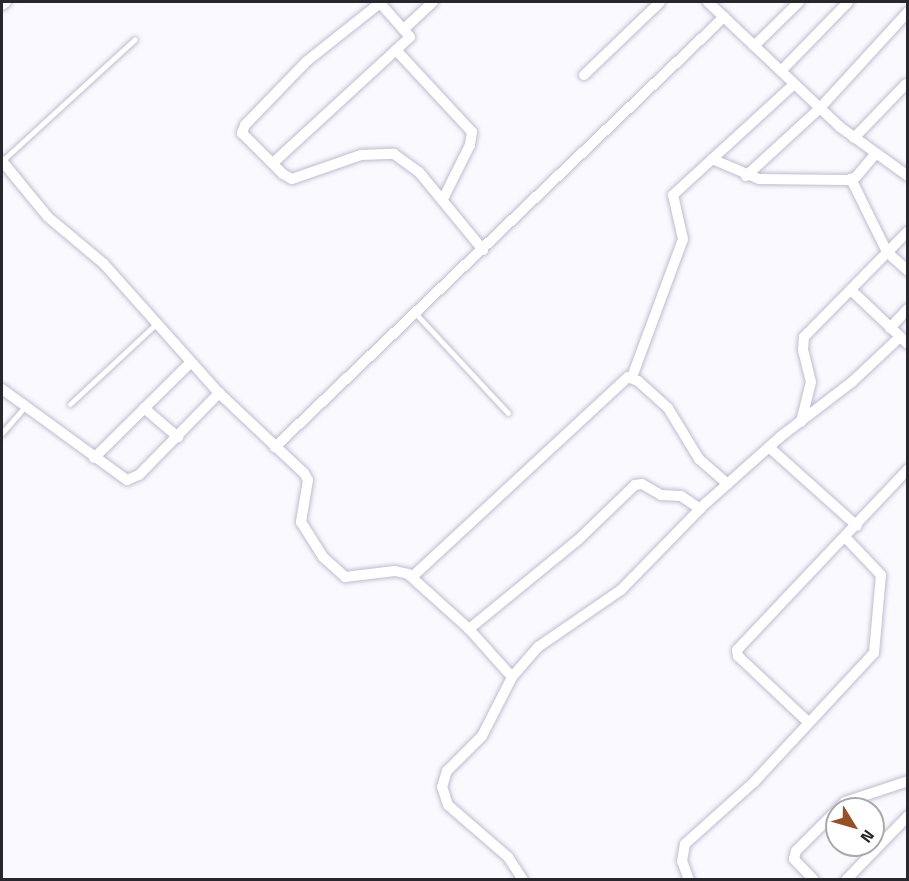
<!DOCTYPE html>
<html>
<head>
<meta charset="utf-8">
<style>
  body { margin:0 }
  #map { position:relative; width:909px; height:881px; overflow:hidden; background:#faf9fe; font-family:"Titillium Web",sans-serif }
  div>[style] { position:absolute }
  .roads { filter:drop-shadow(0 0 2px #bebccf) drop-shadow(0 0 2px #bebccf) }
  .service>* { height:5px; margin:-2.5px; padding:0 2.5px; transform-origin:2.5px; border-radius:2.5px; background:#fff }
  .minor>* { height:10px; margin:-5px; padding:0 5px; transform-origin:5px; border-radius:5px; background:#fff }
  span { translate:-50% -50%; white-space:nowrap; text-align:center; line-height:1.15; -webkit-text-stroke:6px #fff; paint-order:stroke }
  .frame { position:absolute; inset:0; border:3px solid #28272e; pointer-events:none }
  .north { position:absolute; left:825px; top:797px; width:60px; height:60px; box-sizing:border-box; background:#fff; border:2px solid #a9a9ab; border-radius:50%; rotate:127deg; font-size:16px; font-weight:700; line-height:24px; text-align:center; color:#28272e }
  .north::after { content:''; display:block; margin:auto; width:21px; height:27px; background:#965027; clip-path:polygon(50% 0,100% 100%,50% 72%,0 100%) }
</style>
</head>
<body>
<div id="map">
  <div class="roads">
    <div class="service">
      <i style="left:2px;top:161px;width:180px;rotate:-42.5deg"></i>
      <i style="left:416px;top:314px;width:135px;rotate:47.1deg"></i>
      <i style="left:70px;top:404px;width:119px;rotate:-43deg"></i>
      <i style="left:2px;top:433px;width:35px;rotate:-49deg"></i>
    </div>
    <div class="minor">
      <i style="left:708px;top:2px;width:182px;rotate:43.4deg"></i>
      <i style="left:840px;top:127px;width:84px;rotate:35.8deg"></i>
      <i style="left:2px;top:5px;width:5px;rotate:-37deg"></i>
      <i style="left:405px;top:28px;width:38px;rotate:-43deg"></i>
      <i style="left:754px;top:46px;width:63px;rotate:-44.4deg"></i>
      <i style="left:396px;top:50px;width:112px;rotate:47.2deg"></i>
      <i style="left:472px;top:132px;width:13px;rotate:99deg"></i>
      <i style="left:470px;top:145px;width:60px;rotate:116.6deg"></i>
      <i style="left:781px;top:71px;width:96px;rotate:-45.8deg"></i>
      <i style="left:584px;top:75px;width:105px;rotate:-43.8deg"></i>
      <i style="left:854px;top:138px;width:75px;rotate:-46.1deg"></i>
      <i style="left:712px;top:159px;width:51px;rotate:23.1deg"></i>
      <i style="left:759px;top:179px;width:88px;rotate:0.7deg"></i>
      <i style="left:847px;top:180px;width:9px;rotate:-18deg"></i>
      <i style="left:856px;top:177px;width:30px;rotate:-50deg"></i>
      <i style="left:2px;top:161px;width:72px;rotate:50.6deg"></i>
      <i style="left:48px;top:217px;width:73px;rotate:40deg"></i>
      <i style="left:104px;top:264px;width:173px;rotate:48.3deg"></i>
      <i style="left:219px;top:393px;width:117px;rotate:43.3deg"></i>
      <i style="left:304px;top:473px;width:8px;rotate:60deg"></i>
      <i style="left:308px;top:480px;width:43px;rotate:99.5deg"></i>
      <i style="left:301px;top:522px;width:41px;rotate:57.8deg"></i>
      <i style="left:323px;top:557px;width:30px;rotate:42deg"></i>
      <i style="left:345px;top:577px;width:50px;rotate:-6.8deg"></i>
      <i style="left:395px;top:571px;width:13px;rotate:13deg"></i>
      <i style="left:408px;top:574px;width:82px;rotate:42deg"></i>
      <i style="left:469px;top:629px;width:64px;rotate:48.1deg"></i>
      <i style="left:273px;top:163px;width:186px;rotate:-42.6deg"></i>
      <i style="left:410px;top:37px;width:45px;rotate:-131.4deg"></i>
      <i style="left:380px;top:3px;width:93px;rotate:141.5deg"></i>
      <i style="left:307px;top:61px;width:89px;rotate:134.1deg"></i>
      <i style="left:245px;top:125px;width:9px;rotate:111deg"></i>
      <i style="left:242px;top:133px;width:58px;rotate:45deg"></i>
      <i style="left:283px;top:174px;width:10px;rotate:29deg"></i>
      <i style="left:292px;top:179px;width:73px;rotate:-19.2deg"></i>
      <i style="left:361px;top:155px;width:33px;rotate:-2deg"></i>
      <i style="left:394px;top:154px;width:31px;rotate:36deg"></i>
      <i style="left:419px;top:172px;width:101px;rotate:50.6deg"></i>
      <i style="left:746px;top:176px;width:100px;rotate:-42.6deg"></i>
      <i style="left:820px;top:108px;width:130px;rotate:-47.5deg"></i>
      <i style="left:851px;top:179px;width:81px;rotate:63.7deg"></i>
      <i style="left:887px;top:252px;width:28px;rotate:42deg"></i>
      <i style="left:851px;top:290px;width:79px;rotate:43.5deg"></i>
      <i style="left:890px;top:328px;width:26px;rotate:-47deg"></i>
      <i style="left:632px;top:377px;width:147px;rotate:-69.7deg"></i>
      <i style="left:683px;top:239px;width:45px;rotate:-102.8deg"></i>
      <i style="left:673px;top:195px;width:164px;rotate:-42.5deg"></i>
      <i style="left:2px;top:389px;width:155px;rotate:36.1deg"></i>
      <i style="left:127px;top:480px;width:13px;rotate:-23deg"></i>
      <i style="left:139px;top:475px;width:115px;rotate:-45.7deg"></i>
      <i style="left:144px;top:408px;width:45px;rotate:40.5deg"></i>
      <i style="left:801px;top:422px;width:41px;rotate:-76deg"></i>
      <i style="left:811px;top:382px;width:33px;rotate:-104deg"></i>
      <i style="left:803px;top:350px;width:13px;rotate:-86deg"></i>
      <i style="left:804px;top:337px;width:148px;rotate:-45.5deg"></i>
      <i style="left:275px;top:447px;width:622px;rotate:-43.76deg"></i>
      <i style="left:769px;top:447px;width:118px;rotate:41.9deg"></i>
      <i style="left:94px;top:458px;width:136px;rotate:-44.7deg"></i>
      <i style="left:412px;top:577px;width:294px;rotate:-42.8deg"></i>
      <i style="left:628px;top:377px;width:11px;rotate:22deg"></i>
      <i style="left:638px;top:381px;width:40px;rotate:42deg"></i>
      <i style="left:668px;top:408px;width:60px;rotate:58.7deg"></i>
      <i style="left:699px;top:459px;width:38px;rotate:41deg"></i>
      <i style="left:469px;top:629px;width:142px;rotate:-39.3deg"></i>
      <i style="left:579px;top:539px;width:78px;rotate:-44deg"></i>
      <i style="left:635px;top:485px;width:7px;rotate:-8deg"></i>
      <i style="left:642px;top:484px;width:22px;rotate:30deg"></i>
      <i style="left:661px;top:495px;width:20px;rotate:3deg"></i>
      <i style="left:681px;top:496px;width:23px;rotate:34deg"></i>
      <i style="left:807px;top:721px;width:95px;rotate:-136.7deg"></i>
      <i style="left:738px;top:656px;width:6px;rotate:-99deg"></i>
      <i style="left:737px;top:650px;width:249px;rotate:-46.6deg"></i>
      <i style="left:523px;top:880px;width:27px;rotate:-123deg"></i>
      <i style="left:508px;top:857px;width:79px;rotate:-139.1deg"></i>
      <i style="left:448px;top:805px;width:19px;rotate:-108deg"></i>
      <i style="left:442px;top:787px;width:17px;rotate:-73deg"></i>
      <i style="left:447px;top:771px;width:49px;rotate:-45deg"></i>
      <i style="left:482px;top:736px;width:66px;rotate:-63deg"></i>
      <i style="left:512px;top:677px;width:40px;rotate:-49deg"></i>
      <i style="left:538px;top:647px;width:101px;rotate:-34.5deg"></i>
      <i style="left:621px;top:590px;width:122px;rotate:-45.7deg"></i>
      <i style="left:706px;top:503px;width:99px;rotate:-41.7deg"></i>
      <i style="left:780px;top:437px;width:91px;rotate:-37.4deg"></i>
      <i style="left:852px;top:382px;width:66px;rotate:-43.2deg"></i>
      <i style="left:689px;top:880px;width:20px;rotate:-110deg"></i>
      <i style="left:682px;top:861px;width:17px;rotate:-80deg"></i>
      <i style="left:685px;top:844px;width:93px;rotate:-41.9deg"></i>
      <i style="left:754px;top:782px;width:176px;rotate:-47.1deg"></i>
      <i style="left:874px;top:653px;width:78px;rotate:-84.9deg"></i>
      <i style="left:881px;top:575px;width:51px;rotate:-133.4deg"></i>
      <i style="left:814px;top:880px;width:29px;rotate:-134deg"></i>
      <i style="left:794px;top:859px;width:8px;rotate:-76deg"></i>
      <i style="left:796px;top:851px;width:69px;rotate:-45deg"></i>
      <i style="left:845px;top:802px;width:66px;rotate:-18.4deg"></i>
      <i style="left:846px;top:880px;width:89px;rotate:-45.9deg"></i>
    </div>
  </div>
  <div class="frame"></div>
  <div class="north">N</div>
</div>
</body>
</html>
